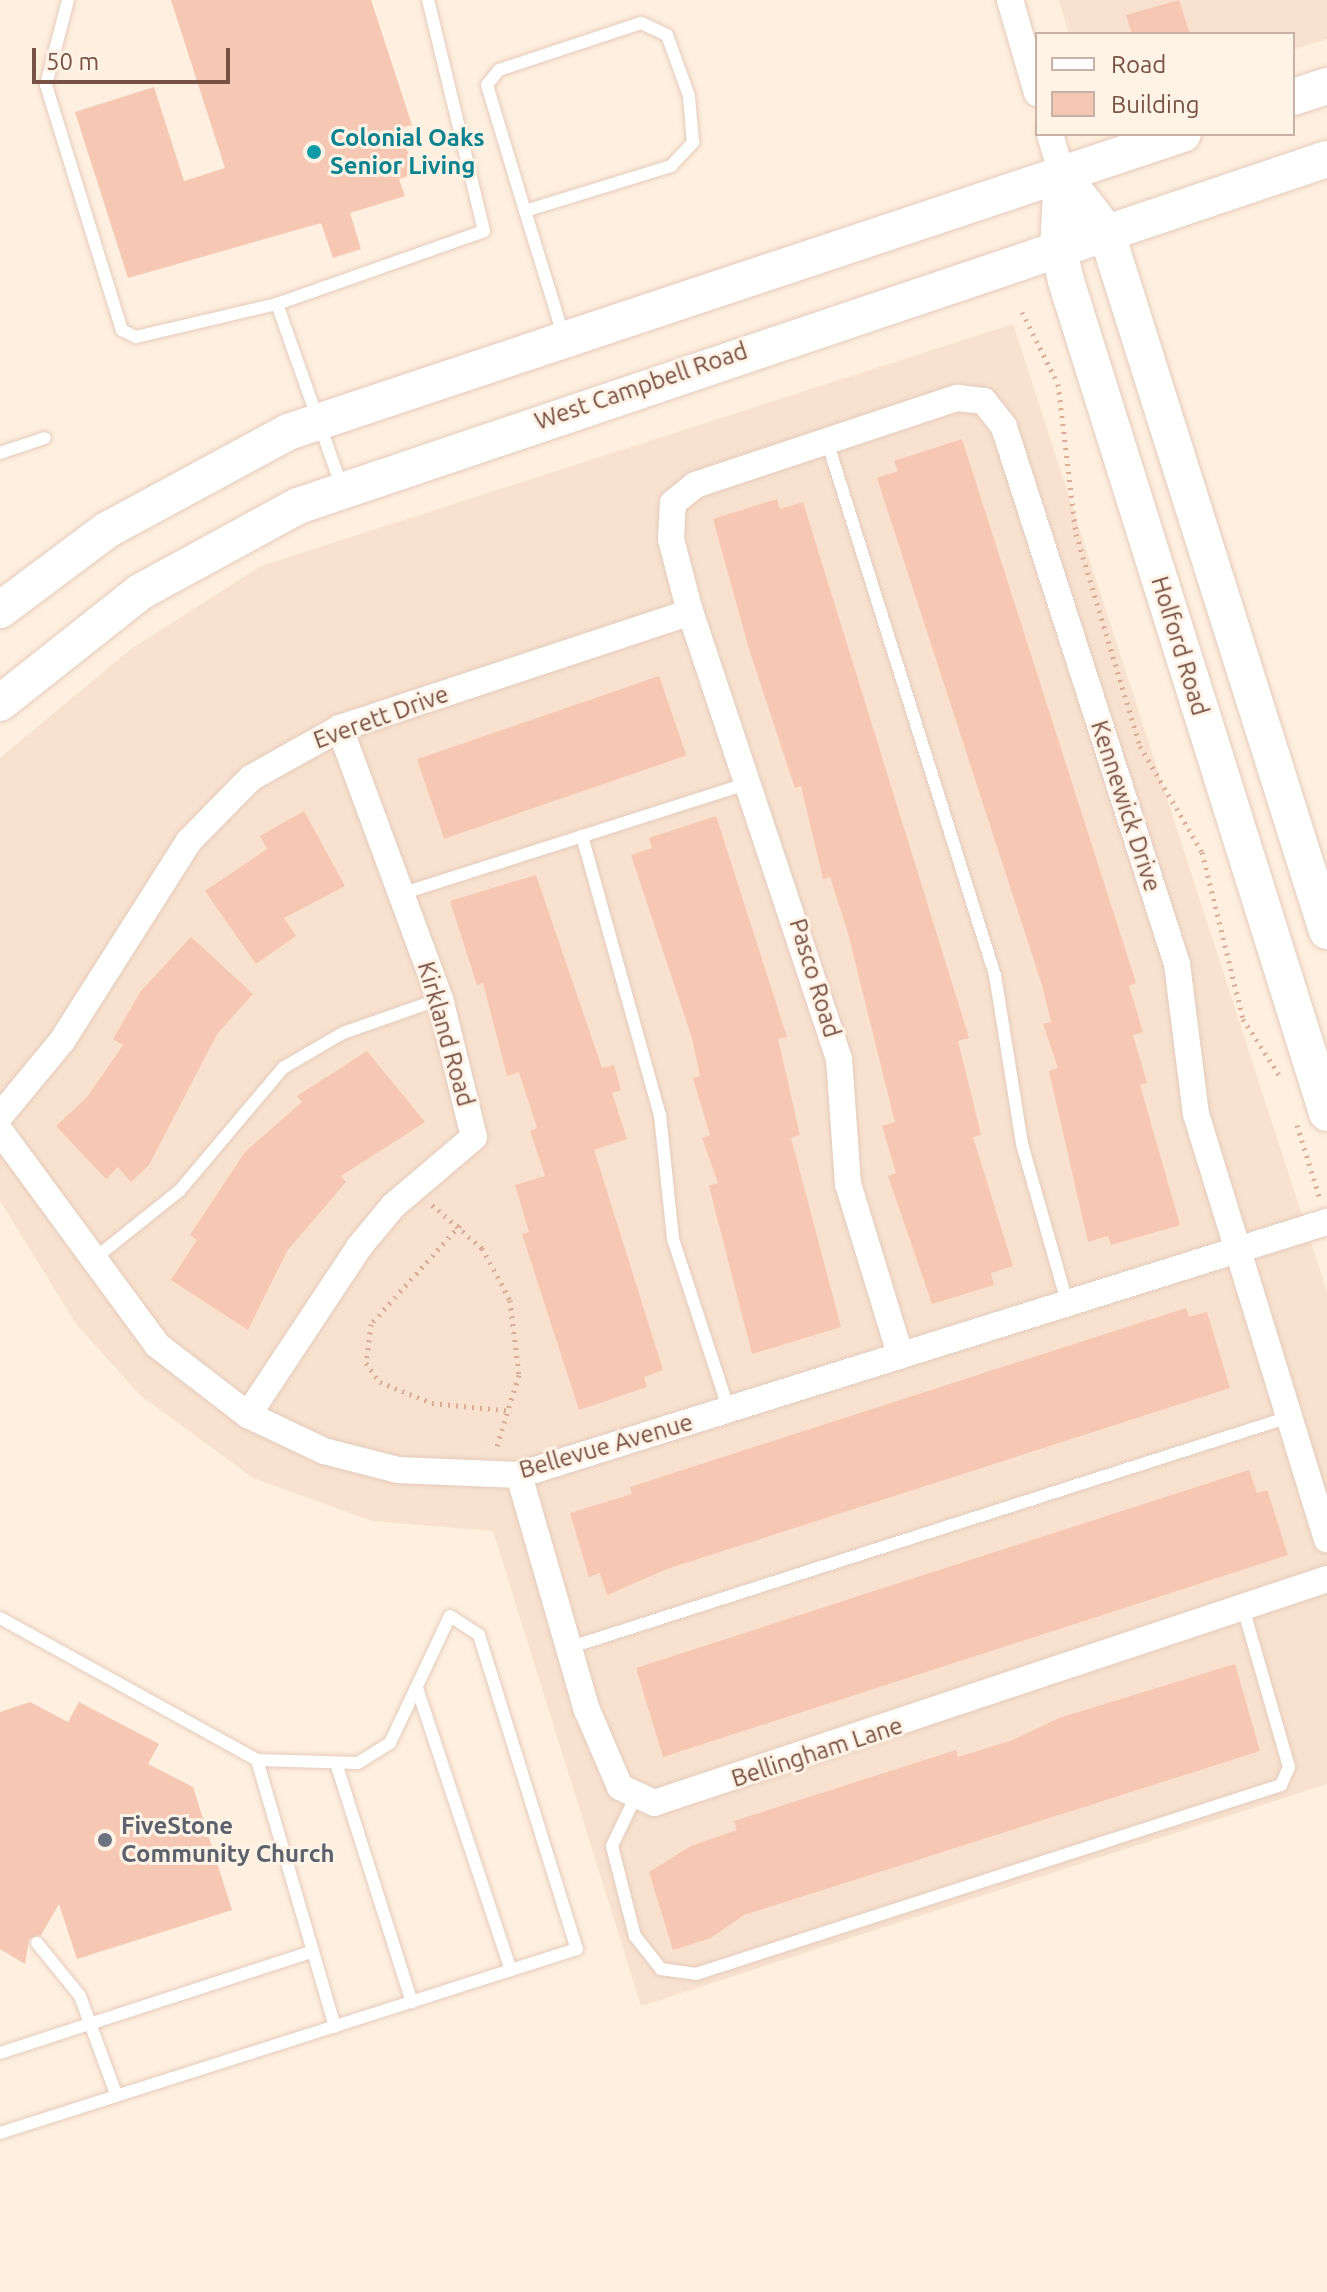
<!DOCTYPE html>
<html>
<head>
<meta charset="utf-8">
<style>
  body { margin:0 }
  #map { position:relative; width:1327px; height:2292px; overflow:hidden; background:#feefde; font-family:Ubuntu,sans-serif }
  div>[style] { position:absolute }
  .residential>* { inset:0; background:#f8e2cf }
  .building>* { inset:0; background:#f6c7b3; transform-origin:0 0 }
  .path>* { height:5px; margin-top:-2.5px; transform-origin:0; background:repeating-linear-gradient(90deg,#dbab97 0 2px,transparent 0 8px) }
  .roads { filter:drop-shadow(0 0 2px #e5cbbd) drop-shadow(0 0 2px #e5cbbd) }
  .lane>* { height:12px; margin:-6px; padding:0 6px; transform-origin:6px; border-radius:6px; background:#fff }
  .street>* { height:26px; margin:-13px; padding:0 13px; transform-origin:13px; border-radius:13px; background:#fff }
  .secondary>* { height:36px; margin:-18px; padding:0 18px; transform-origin:18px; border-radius:18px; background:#fff }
  .dots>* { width:22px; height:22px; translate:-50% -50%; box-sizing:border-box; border:4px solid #fff3e6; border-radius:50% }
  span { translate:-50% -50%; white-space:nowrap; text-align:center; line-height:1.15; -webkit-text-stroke:6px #fff3e6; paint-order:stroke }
  .culture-label { font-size:24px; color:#0d838f; font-weight:700 }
  .left { translate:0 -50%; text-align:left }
  .street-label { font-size:24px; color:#765144 }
  .worship-label { font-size:24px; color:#5b616d; font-weight:700 }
  .legend { position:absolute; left:1035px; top:32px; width:260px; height:104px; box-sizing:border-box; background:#fff3e6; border:2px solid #c8b2a5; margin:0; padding:10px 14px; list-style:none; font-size:24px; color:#765144 }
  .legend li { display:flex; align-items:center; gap:16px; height:40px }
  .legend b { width:40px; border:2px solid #c8b2a5 }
  .scale { position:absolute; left:32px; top:48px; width:198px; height:36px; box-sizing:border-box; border:4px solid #765144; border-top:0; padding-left:10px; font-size:24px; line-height:28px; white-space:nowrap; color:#765144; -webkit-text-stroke:6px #fff3e6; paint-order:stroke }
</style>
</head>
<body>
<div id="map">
  <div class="residential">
    <i style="clip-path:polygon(1059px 0,1327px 0,1327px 39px,1293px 50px,1293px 34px,1069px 34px)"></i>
    <i style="clip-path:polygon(1013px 324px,1327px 1292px,1327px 1784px,641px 2006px,493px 1531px,372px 1521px,253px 1478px,140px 1395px,77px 1325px,0 1201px,0 758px,131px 649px,261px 566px)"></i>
  </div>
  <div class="building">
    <i style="clip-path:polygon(171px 0,371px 0,412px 125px,400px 128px,415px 174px,399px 179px,405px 196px,350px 213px,361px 249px,333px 258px,321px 223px,128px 278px,75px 112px,154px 87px,184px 181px,225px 168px)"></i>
    <i style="clip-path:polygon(1179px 0,1190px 34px,1132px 34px,1126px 15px)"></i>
    <i style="clip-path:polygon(962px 439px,1136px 983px,1129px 986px,1143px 1032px,1133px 1035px,1147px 1083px,1140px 1085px,1180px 1225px,1111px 1245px,1108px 1236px,1088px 1242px,1049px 1071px,1058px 1068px,1043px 1024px,1051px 1022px,1042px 985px,877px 478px,898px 471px,894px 461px)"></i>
    <i style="clip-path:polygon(777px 499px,780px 509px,803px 502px,969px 1038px,958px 1041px,981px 1135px,973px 1137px,1013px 1266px,991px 1273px,994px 1285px,932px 1304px,888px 1176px,896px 1173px,882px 1126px,895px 1122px,848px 933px,830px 877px,823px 879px,801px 786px,795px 788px,749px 649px,713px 519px)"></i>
    <i style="left:659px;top:676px;width:84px;height:256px;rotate:71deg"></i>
    <i style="clip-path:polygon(304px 811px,345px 886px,284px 918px,296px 936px,256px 964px,205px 891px,267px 849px,260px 836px)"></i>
    <i style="clip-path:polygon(716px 816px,787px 1037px,778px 1039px,800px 1135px,791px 1138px,841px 1327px,752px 1354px,709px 1186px,718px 1183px,702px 1138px,710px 1135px,693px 1078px,700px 1076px,692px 1038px,631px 855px,652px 848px,649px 838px)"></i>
    <i style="clip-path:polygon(536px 875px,602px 1068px,614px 1065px,621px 1090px,612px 1093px,627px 1139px,594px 1150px,663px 1370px,644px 1377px,647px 1387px,579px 1410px,522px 1234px,529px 1232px,515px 1185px,545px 1176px,530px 1131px,537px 1128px,519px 1072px,507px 1076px,483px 983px,477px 985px,450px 901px)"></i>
    <i style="clip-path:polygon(191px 937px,253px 994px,217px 1034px,149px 1165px,131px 1182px,118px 1167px,106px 1179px,56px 1126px,88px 1096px,123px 1045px,113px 1039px,141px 991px)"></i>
    <i style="clip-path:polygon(367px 1051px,425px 1122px,341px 1176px,346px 1182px,287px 1251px,248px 1330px,171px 1280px,197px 1240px,190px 1235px,245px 1152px,302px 1102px,297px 1096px)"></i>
    <i style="clip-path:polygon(1186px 1308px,1189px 1317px,1207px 1312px,1230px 1388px,667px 1569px,607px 1595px,600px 1573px,589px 1577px,570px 1513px,632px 1494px,630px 1487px)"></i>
    <i style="clip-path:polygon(1249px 1470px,1257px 1493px,1267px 1490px,1288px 1555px,663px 1757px,636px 1668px)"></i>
    <i style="clip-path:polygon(1235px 1664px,1260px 1751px,744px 1915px,711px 1938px,673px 1950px,649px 1872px,691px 1846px,737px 1830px,734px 1821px,956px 1750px,958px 1757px,1013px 1740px,1059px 1718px)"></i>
    <i style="clip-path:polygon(30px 1702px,68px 1722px,79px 1702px,159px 1744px,148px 1764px,193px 1787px,232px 1910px,77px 1959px,59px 1904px,41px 1935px,29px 1939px,25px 1964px,0 1949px,0 1712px)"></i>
  </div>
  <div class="path">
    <i style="left:1022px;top:312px;width:80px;rotate:63.4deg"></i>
    <i style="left:1058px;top:384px;width:151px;rotate:83.2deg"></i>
    <i style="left:1076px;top:534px;width:221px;rotate:73.2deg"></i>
    <i style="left:1140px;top:746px;width:123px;rotate:59.7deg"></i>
    <i style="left:1202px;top:852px;width:172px;rotate:76.2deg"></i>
    <i style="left:1243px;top:1019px;width:70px;rotate:57.2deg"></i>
    <i style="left:1297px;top:1125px;width:77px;rotate:72.7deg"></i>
    <i style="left:432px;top:1205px;width:66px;rotate:40.7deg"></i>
    <i style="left:482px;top:1248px;width:59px;rotate:61.7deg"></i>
    <i style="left:510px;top:1300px;width:76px;rotate:83.2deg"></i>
    <i style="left:519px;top:1375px;width:77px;rotate:107.3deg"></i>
    <i style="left:460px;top:1225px;width:133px;rotate:132deg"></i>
    <i style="left:371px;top:1324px;width:39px;rotate:97deg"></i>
    <i style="left:366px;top:1363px;width:24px;rotate:54deg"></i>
    <i style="left:380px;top:1382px;width:56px;rotate:22deg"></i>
    <i style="left:432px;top:1403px;width:80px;rotate:5.7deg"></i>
  </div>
  <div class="roads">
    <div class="lane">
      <i style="left:68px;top:0;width:88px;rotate:104.5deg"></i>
      <i style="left:46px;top:85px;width:257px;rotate:72.8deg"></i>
      <i style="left:122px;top:330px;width:16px;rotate:27deg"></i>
      <i style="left:136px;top:337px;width:145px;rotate:-13.2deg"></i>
      <i style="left:277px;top:304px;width:219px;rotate:-19.4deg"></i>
      <i style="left:484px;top:231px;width:238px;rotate:-103.6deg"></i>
      <i style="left:525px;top:211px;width:153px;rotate:-17.1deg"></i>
      <i style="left:671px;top:166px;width:33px;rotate:-47deg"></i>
      <i style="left:693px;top:142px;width:46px;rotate:-95deg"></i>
      <i style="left:689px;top:96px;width:65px;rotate:-109.8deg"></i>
      <i style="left:667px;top:35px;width:29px;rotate:-155deg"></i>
      <i style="left:641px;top:23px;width:150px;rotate:161.7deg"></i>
      <i style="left:499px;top:70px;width:19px;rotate:129deg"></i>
      <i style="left:487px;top:85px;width:132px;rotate:73.2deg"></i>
      <i style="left:525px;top:211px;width:102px;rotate:72.8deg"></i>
      <i style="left:555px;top:308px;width:29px;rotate:74deg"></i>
      <i style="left:277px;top:304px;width:195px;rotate:70.5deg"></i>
      <i style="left:827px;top:441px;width:560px;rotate:72.54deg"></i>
      <i style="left:995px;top:975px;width:171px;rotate:80.9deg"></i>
      <i style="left:1022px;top:1144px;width:164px;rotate:74.1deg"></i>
      <i style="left:0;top:453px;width:47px;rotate:-18.4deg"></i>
      <i style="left:582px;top:836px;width:290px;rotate:74.4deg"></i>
      <i style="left:660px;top:1115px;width:125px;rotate:84deg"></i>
      <i style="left:673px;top:1239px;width:180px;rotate:71.9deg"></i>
      <i style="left:401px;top:894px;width:365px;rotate:-17.7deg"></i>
      <i style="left:94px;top:1259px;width:110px;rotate:-38.7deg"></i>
      <i style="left:180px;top:1190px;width:160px;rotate:-49.8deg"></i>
      <i style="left:283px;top:1068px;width:69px;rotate:-30.3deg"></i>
      <i style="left:343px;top:1033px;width:103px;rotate:-19.3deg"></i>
      <i style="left:0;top:1618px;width:294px;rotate:28.9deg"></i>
      <i style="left:257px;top:1760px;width:101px;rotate:1.7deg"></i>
      <i style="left:358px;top:1763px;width:38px;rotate:-32deg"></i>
      <i style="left:390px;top:1743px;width:140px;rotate:-64.7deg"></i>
      <i style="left:450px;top:1616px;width:35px;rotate:33deg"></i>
      <i style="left:479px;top:1635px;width:329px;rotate:72.7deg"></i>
      <i style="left:577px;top:1949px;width:606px;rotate:162.31deg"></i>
      <i style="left:568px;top:1648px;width:757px;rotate:-17.76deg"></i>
      <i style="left:417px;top:1688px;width:297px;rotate:71.6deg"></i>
      <i style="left:257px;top:1760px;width:278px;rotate:73.7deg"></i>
      <i style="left:336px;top:1763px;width:251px;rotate:72.4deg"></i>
      <i style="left:634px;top:1800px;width:51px;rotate:115.6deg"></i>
      <i style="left:612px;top:1846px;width:93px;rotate:75.7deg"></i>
      <i style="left:635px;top:1936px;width:42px;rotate:51.8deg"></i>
      <i style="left:661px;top:1969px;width:35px;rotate:8deg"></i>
      <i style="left:696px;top:1974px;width:615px;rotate:-17.9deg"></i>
      <i style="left:1281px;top:1785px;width:20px;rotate:-66deg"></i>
      <i style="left:1289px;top:1767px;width:162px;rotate:-106.1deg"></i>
      <i style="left:37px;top:1943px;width:68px;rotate:50.9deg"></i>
      <i style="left:80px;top:1996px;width:104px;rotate:69.8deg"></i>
      <i style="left:0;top:2053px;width:329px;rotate:-18deg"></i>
    </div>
    <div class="street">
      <i style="left:1010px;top:0;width:97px;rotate:73.8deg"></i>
      <i style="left:1050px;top:134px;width:43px;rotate:73.7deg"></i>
      <i style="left:0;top:1116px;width:97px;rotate:-50.4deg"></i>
      <i style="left:62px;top:1041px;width:237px;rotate:-57.6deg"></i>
      <i style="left:189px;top:841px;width:88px;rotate:-45.5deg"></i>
      <i style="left:251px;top:778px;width:102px;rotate:-29.3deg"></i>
      <i style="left:340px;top:728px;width:369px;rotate:-18.3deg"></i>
      <i style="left:0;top:1131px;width:265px;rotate:53.7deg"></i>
      <i style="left:157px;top:1345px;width:115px;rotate:37.6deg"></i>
      <i style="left:248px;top:1415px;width:84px;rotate:25.3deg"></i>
      <i style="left:324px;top:1451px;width:76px;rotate:14.4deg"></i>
      <i style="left:398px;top:1470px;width:121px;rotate:2.4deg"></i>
      <i style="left:519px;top:1475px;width:847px;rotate:-17.39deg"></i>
      <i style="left:900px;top:1354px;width:178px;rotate:-107deg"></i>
      <i style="left:848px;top:1184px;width:125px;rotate:-94.1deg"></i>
      <i style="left:839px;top:1059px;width:471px;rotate:-108.4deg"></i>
      <i style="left:690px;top:612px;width:75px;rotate:-104.6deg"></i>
      <i style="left:671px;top:539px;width:36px;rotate:-87deg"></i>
      <i style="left:673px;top:503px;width:28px;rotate:-39deg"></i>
      <i style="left:695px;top:485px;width:276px;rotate:-18.4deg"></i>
      <i style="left:957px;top:398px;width:27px;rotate:6deg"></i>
      <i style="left:984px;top:401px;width:33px;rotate:52deg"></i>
      <i style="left:1004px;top:427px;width:564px;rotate:72.14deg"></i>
      <i style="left:1177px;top:964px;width:151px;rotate:82.8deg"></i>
      <i style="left:1196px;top:1114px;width:445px;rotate:72.9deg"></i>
      <i style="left:248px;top:1415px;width:201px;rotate:-56.5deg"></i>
      <i style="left:359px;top:1247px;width:53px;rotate:-50.3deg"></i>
      <i style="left:393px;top:1206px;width:106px;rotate:-40.4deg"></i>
      <i style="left:474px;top:1137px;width:142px;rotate:-103.8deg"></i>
      <i style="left:440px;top:999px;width:289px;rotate:-110.3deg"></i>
      <i style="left:519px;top:1475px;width:245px;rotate:73.9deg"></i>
      <i style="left:587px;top:1710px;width:84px;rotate:66.8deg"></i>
      <i style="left:620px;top:1787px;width:38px;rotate:25deg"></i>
      <i style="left:654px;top:1803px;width:709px;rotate:-18.41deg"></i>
    </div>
    <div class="secondary">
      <i style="left:1293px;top:97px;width:36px;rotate:-18deg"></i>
      <i style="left:1062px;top:175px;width:73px;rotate:93.1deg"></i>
      <i style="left:1058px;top:248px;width:34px;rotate:76deg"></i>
      <i style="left:1066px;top:281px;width:872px;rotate:72.58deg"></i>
      <i style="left:1062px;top:175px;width:71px;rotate:51.8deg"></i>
      <i style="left:1106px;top:231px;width:734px;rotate:72.48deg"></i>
      <i style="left:0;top:610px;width:134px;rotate:-36.8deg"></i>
      <i style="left:107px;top:530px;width:206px;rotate:-28.4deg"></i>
      <i style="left:288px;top:432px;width:943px;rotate:-18.42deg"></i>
      <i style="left:0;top:703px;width:179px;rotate:-38.4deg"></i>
      <i style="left:140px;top:592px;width:180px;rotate:-28.6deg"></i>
      <i style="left:298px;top:506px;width:1086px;rotate:-18.64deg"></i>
    </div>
  </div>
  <div class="dots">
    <i style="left:314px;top:152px;background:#0f9aa8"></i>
    <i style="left:105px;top:1840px;background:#6b7280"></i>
  </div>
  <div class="culture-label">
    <span class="left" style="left:330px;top:152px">Colonial Oaks<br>Senior Living</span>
  </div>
  <div class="street-label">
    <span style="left:641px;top:386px;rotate:-19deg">West Campbell Road</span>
    <span style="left:1180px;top:646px;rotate:73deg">Holford Road</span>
    <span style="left:381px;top:717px;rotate:-20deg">Everett Drive</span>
    <span style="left:1126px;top:806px;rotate:72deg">Kennewick Drive</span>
    <span style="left:815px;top:978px;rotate:73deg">Pasco Road</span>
    <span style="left:446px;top:1034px;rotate:74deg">Kirkland Road</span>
    <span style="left:606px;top:1446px;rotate:-16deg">Bellevue Avenue</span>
    <span style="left:817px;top:1752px;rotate:-18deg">Bellingham Lane</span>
  </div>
  <div class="worship-label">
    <span class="left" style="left:121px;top:1840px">FiveStone<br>Community Church</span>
  </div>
  <ul class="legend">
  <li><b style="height:10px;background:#fff"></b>Road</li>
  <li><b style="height:22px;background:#f6c7b3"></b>Building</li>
  </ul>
  <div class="scale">50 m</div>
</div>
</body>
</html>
